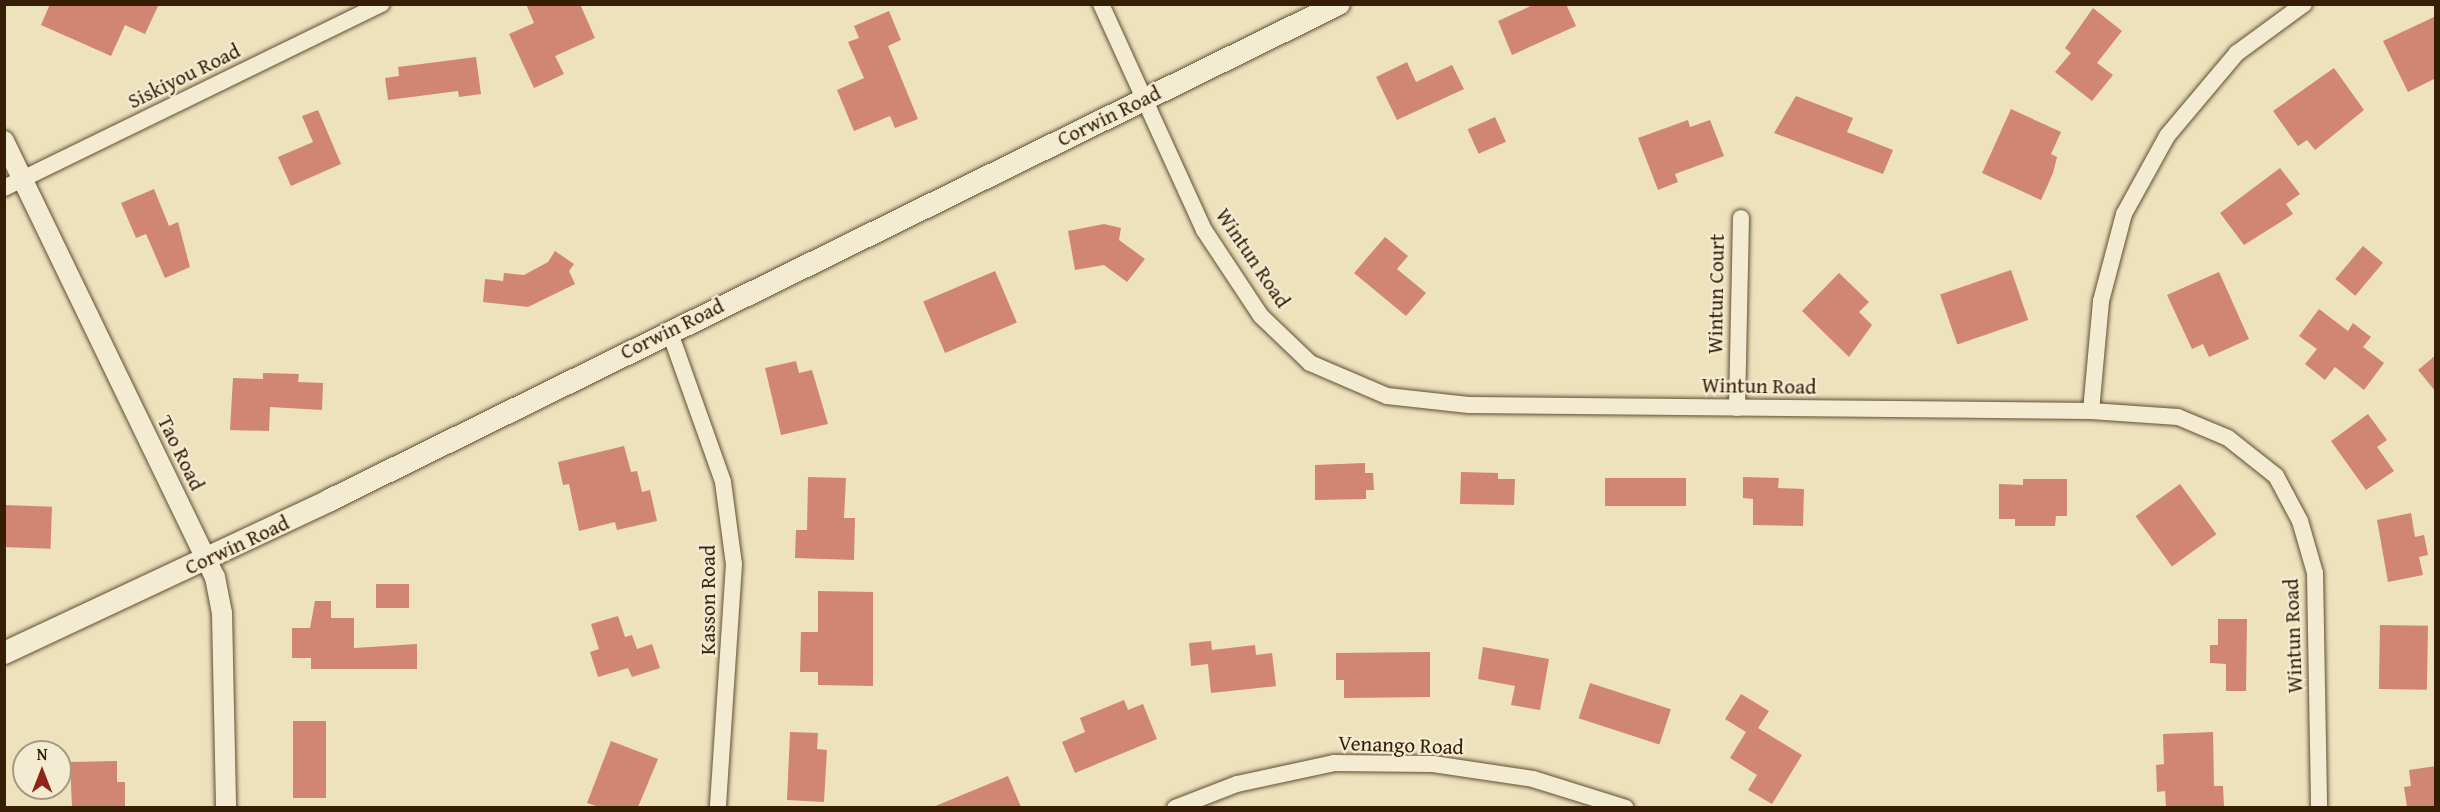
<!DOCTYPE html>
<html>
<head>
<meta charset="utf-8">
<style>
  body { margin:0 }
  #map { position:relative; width:2440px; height:812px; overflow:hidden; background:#ede2bc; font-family:"Gentium Book Plus",serif }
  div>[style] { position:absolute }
  .building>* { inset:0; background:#d08672; transform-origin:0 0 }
  .roads { filter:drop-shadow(0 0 2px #634e34) drop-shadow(0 0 2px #634e34) }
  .minor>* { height:16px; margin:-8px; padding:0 8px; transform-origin:8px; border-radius:8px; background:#f3ecd3 }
  .tertiary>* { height:20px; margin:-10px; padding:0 10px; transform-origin:10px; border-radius:10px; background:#f3ecd3 }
  .secondary>* { height:22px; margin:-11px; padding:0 11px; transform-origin:11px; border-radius:11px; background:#f3ecd3 }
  span { translate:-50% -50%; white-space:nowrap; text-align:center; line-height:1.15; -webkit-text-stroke:4.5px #f3ecd3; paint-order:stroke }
  .street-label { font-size:21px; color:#351d06 }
  .frame { position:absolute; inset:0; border:6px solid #351d06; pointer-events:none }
  .north { position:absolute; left:12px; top:740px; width:60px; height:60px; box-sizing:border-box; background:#f3ecd3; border:2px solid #a79981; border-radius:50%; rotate:0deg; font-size:16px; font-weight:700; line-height:24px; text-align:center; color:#351d06 }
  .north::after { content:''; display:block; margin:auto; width:21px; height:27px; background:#8f2418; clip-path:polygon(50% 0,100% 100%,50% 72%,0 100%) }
</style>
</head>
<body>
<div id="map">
  <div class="building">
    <i style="clip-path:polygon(50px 4px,159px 4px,145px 34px,125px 25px,111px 56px,41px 25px)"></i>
    <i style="clip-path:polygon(526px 4px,580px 4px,595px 38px,555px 56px,564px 74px,534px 88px,509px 34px,534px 23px)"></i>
    <i style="clip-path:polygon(1535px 4px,1566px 4px,1576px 26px,1512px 55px,1498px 21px)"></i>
    <i style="clip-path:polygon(2093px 8px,2122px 31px,2097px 63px,2113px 75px,2092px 101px,2055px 72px,2071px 53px,2065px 48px)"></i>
    <i style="clip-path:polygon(889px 11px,901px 40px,888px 46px,918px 119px,895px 128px,890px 116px,854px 131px,837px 90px,864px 78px,848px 42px,859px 38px,854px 26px)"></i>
    <i style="clip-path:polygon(2436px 16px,2436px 78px,2408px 92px,2383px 41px)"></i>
    <i style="clip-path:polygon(476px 57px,481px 94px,459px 97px,458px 91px,388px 100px,385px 78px,399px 76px,398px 67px)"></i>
    <i style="clip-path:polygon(1407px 62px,1416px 82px,1452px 65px,1464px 89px,1397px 120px,1376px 77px)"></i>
    <i style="clip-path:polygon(2334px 68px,2364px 110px,2315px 150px,2307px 140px,2298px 146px,2273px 111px)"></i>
    <i style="clip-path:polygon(1796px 96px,1853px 118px,1847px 132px,1893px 150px,1883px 174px,1774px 133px)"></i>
    <i style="clip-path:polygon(2011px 109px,2061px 132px,2051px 154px,2057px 157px,2053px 173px,2041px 200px,1982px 173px)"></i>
    <i style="clip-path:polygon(318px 110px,341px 164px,291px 186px,278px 157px,313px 142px,302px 116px)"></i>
    <i style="left:1495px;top:117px;width:27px;height:30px;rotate:66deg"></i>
    <i style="clip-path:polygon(1688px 120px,1690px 127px,1710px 120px,1724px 156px,1675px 174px,1678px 182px,1658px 190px,1638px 138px)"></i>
    <i style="clip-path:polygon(2280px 168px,2300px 194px,2286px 204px,2293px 214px,2244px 245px,2220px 213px)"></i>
    <i style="clip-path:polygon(154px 189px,169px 226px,178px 222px,190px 267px,165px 278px,146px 234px,136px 238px,121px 203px)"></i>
    <i style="clip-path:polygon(1104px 224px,1121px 228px,1119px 240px,1145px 259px,1127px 282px,1104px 265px,1075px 270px,1068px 231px)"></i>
    <i style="clip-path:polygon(1385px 237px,1408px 256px,1397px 269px,1426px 293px,1406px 316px,1354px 273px)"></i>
    <i style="left:2363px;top:246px;width:26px;height:43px;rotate:40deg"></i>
    <i style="clip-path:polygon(555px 251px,574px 264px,569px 271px,575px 284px,528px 307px,483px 302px,485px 279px,503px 281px,504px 273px,524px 275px,548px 262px)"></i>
    <i style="left:2011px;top:270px;width:53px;height:75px;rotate:71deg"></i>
    <i style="left:995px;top:271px;width:56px;height:78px;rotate:67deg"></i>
    <i style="clip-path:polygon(2219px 272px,2249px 339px,2209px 357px,2203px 344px,2192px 349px,2167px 295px)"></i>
    <i style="clip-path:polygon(1839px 273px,1869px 302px,1859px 312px,1872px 325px,1849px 357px,1802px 311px)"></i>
    <i style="clip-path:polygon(2319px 309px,2348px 331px,2353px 323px,2371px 337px,2363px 347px,2384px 363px,2364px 390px,2335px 367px,2325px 380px,2305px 364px,2317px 349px,2299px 336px)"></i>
    <i style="clip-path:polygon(2436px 355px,2436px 392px,2418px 370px)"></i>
    <i style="clip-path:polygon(796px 361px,799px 373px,812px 370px,828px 424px,781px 435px,765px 368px)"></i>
    <i style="clip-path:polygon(263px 373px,299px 374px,298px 382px,323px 383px,322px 410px,270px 407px,269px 431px,230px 430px,233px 378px,263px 379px)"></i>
    <i style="clip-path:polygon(2368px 414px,2387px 440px,2377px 447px,2394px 471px,2366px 490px,2331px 441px)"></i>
    <i style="clip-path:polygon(624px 446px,631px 472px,637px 471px,642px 492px,650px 490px,657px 521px,617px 530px,615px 522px,579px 531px,569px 484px,563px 485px,558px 462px)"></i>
    <i style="clip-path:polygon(1365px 463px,1365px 473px,1373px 473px,1374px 490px,1366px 490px,1366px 499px,1315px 500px,1315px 465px)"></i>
    <i style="clip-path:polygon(1461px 472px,1498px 473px,1498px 479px,1515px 479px,1514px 505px,1460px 504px)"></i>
    <i style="clip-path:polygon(808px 477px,846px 478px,844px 518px,855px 518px,854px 560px,795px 558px,796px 530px,807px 530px)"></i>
    <i style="clip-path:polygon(1743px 477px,1779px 478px,1778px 488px,1804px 489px,1803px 526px,1753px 525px,1753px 499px,1743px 498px)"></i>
    <i style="left:1605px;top:478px;width:81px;height:28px"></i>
    <i style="clip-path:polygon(2023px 479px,2067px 479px,2067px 516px,2056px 516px,2055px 526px,2015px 526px,2015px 519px,1999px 519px,1999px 484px,2023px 485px)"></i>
    <i style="left:2180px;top:484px;width:62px;height:55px;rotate:54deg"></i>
    <i style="left:4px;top:505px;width:48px;height:42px;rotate:2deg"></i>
    <i style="clip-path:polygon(2411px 513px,2415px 537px,2424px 535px,2428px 555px,2419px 557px,2423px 575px,2388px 582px,2377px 520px)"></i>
    <i style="left:376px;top:584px;width:33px;height:24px"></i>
    <i style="clip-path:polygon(818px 591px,873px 592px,873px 686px,818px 685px,818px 672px,800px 672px,801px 632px,818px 632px)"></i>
    <i style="clip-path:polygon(315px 601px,331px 601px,331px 618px,354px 618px,354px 648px,417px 644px,417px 669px,311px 669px,311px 658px,292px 658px,292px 628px,310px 628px)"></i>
    <i style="clip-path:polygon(618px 616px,625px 637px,632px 635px,637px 649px,652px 644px,660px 668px,632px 677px,628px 668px,598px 677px,590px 652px,599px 649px,591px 624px)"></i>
    <i style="clip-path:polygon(2218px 619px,2247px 619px,2246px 691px,2226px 691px,2226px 664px,2210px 663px,2210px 645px,2218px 645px)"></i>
    <i style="left:2380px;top:625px;width:48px;height:64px;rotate:1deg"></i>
    <i style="clip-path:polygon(1211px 641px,1212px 650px,1255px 645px,1256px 655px,1272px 653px,1276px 686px,1211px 693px,1208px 664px,1191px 666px,1189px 643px)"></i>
    <i style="clip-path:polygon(1483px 647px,1549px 659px,1540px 710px,1511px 705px,1515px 686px,1478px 679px)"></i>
    <i style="clip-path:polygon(1430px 652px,1430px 697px,1344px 698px,1344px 680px,1336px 680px,1336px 653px)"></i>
    <i style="left:1590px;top:683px;width:85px;height:37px;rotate:18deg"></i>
    <i style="clip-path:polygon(1741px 694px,1769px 711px,1758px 728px,1802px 755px,1772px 804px,1748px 790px,1757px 775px,1730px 758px,1746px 732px,1725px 719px)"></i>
    <i style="clip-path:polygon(1124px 700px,1128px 710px,1143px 704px,1157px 739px,1075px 773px,1062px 742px,1085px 732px,1080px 718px)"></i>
    <i style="left:293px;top:721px;width:33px;height:77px"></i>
    <i style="clip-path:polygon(790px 732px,818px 733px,817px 749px,827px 750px,824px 802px,787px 800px)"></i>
    <i style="clip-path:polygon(2213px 732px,2214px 786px,2223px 786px,2224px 807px,2166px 807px,2165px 791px,2157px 792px,2156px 765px,2164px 764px,2163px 734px)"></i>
    <i style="clip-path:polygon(611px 741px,658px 759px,638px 807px,599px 807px,587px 803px)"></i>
    <i style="clip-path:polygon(117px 761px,117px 782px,125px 782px,125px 807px,72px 807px,70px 762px)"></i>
    <i style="clip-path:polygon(2436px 766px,2436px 807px,2407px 807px,2404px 787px,2411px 786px,2409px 770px)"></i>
    <i style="clip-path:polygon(1008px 776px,1021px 807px,933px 807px)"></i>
  </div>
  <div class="roads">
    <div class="minor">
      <i style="left:1101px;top:4px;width:248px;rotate:65.5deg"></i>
      <i style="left:1204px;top:230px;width:103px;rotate:56.5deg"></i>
      <i style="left:1261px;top:316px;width:68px;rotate:43.8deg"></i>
      <i style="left:1310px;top:363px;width:84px;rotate:23.2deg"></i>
      <i style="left:1387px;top:396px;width:82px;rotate:6.3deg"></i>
      <i style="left:1469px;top:405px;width:622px;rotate:0.55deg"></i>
      <i style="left:2091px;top:411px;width:87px;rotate:3.9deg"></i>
      <i style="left:2178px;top:417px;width:54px;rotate:22.8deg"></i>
      <i style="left:2228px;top:438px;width:61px;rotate:38.4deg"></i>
      <i style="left:2276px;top:476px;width:51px;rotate:61.9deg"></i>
      <i style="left:2300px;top:521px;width:54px;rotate:73.9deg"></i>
      <i style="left:2315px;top:573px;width:235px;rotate:89deg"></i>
      <i style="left:4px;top:188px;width:420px;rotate:-26deg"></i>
      <i style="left:669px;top:330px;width:161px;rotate:70.4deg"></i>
      <i style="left:723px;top:482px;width:83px;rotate:82.4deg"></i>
      <i style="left:734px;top:564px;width:245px;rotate:93.8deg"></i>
      <i style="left:1737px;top:408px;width:190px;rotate:-88.8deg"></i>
      <i style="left:2091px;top:411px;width:110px;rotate:-84.8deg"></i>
      <i style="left:2101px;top:301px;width:90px;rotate:-75.2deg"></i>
      <i style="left:2124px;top:214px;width:89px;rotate:-61.1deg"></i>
      <i style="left:2167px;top:136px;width:109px;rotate:-49.9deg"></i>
      <i style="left:2237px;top:53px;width:83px;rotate:-36.2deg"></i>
      <i style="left:1175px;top:808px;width:66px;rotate:-21.2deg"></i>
      <i style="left:1237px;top:784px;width:99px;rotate:-12.2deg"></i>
      <i style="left:1334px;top:763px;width:99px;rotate:0.6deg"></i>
      <i style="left:1433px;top:764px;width:101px;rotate:8.5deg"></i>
      <i style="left:1533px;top:779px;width:97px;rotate:17.3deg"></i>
    </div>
    <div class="tertiary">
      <i style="left:4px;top:141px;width:484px;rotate:64.2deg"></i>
      <i style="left:215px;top:577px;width:37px;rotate:79deg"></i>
      <i style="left:222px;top:613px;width:195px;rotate:88.8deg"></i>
    </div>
    <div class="secondary">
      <i style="left:4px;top:653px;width:360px;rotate:-25.1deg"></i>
      <i style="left:330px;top:500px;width:1124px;rotate:-26.18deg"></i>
    </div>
  </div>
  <div class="street-label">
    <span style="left:184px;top:76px;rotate:-26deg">Siskiyou Road</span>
    <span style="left:1109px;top:116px;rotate:-26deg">Corwin Road</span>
    <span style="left:1253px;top:258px;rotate:56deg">Wintun Road</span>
    <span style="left:1716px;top:294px;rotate:-89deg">Wintun Court</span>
    <span style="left:672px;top:329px;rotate:-26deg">Corwin Road</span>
    <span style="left:1759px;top:386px;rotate:1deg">Wintun Road</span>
    <span style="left:181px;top:453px;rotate:64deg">Tao Road</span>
    <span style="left:237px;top:545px;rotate:-25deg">Corwin Road</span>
    <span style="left:708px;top:600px;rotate:-90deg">Kasson Road</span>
    <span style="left:2293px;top:636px;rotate:-92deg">Wintun Road</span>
    <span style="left:1401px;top:745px;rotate:2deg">Venango Road</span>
  </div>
  <div class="frame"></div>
  <div class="north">N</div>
</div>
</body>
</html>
